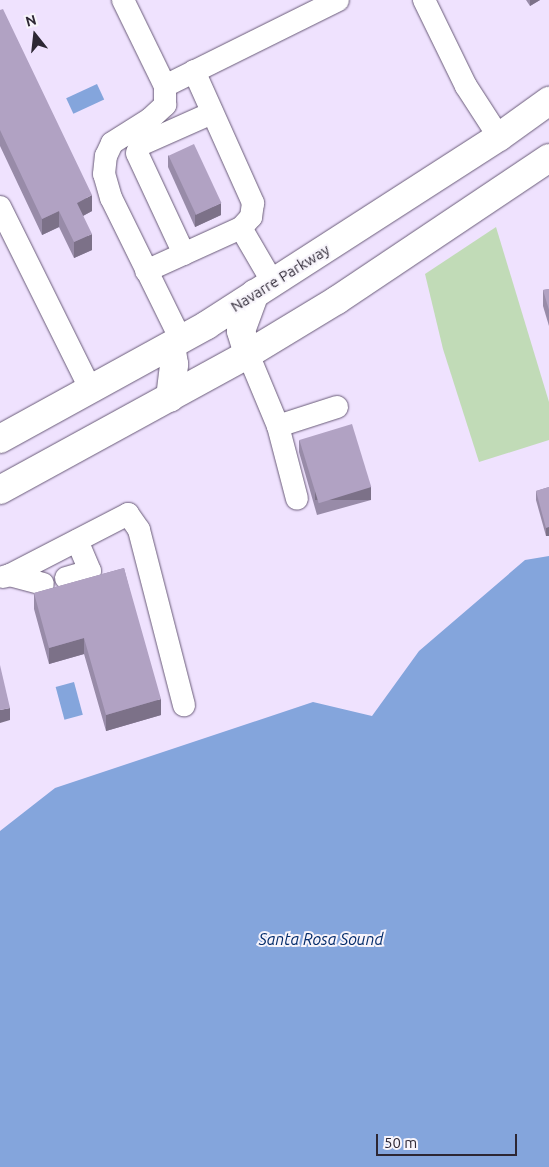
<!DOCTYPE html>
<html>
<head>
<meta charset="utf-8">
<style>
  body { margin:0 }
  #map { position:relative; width:549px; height:1167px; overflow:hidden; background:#efe2fe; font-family:Ubuntu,sans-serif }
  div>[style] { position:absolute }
  .green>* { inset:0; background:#c1dbb7 }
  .water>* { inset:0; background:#84a5dc; transform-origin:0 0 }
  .roads { filter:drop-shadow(0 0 1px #695b78) drop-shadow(0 0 1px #695b78) }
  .minor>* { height:22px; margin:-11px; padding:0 11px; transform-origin:11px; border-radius:11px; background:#fff }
  .highway>* { height:28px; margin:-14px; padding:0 14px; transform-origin:14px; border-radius:14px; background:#fff }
  .wall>* { inset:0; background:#988ba8 }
  .shaded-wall>* { inset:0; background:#7c7188; transform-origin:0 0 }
  .building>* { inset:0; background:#b1a2c3; transform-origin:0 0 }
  span { translate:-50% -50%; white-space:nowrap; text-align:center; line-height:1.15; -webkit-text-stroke:4px #f7f4fb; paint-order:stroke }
  .street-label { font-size:15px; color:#2d2734 }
  .water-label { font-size:16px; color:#042c6b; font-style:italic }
  .north { position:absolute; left:10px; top:10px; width:50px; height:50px; -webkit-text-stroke:4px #f7f4fb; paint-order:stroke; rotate:344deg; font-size:14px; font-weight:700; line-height:20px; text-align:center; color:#2d2734 }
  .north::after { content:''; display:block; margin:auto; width:18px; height:22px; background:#2d2734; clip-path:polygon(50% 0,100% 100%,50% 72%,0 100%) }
  .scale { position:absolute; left:376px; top:1134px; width:141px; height:22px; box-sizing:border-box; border:2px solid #2d2734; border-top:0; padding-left:6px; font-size:15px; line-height:18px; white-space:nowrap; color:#2d2734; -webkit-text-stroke:4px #f7f4fb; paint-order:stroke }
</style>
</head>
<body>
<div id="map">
  <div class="green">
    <i style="clip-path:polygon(496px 227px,549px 402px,549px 440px,479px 462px,443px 349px,425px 274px)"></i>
  </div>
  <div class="water">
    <i style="left:97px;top:84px;width:17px;height:34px;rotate:65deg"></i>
    <i style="clip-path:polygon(549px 556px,549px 1167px,0 1167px,0 831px,55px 788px,313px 702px,372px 716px,419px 651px,525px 560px)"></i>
    <i style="left:74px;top:682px;width:34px;height:19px;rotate:75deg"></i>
  </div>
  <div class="roads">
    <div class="minor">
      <i style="left:123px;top:0;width:96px;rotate:64deg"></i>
      <i style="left:424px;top:0;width:96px;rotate:64deg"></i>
      <i style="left:466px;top:86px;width:61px;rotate:57.1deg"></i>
      <i style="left:194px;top:71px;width:145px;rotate:65.9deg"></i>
      <i style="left:253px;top:203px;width:14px;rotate:98deg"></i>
      <i style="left:251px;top:217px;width:15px;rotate:132deg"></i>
      <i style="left:0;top:207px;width:204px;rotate:63.6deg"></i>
      <i style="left:184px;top:254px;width:111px;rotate:-115deg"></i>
      <i style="left:137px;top:153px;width:9px;rotate:-69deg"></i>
      <i style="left:140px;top:145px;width:79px;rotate:-24deg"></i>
      <i style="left:146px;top:271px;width:104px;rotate:-24.4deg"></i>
      <i style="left:241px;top:228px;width:64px;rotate:59.8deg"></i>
      <i style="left:181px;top:340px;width:158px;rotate:-116.2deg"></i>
      <i style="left:111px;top:198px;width:25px;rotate:-106deg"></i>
      <i style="left:104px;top:174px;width:18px;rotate:-84deg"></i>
      <i style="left:106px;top:156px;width:14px;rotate:-65deg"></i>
      <i style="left:112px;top:143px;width:45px;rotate:-32.3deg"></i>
      <i style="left:150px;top:119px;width:21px;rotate:-43deg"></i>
      <i style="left:165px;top:105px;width:19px;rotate:-90deg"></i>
      <i style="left:165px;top:86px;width:193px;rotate:-26.4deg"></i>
      <i style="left:248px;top:354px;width:78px;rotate:67.4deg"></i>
      <i style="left:278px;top:426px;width:75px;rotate:75.4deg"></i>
      <i style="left:278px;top:426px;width:62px;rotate:-17.9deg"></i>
      <i style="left:10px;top:575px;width:133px;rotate:-27.3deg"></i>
      <i style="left:128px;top:514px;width:19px;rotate:55deg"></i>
      <i style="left:139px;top:530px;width:181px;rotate:75.6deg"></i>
      <i style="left:3px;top:577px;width:7px;rotate:-16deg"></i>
      <i style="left:10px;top:575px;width:34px;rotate:15deg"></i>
      <i style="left:66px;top:578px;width:25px;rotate:-16deg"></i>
      <i style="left:90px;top:571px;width:33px;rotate:-113deg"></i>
    </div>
    <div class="highway">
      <i style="left:248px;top:354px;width:24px;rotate:-107deg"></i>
      <i style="left:241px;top:331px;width:40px;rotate:-69.8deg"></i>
      <i style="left:170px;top:398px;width:34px;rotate:-83deg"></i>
      <i style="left:174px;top:364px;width:18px;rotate:-99deg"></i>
      <i style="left:0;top:439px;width:236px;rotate:-28.8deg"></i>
      <i style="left:207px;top:325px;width:347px;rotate:-32.8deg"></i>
      <i style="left:499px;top:137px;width:62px;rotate:-35.8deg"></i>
      <i style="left:0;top:490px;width:283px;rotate:-28.7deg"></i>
      <i style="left:248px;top:354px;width:104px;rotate:-31.2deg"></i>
      <i style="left:337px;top:300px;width:255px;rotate:-33.8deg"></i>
    </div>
  </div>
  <div class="wall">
    <i style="clip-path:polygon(526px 0,540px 0,530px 6px)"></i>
    <i style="clip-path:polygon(0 10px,92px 211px,83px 216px,92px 250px,74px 258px,59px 227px,42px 235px,0 146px)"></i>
    <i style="clip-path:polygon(168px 155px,221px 215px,195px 227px,168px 167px)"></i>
    <i style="clip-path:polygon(549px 289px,549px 326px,543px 306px,543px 290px)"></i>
    <i style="clip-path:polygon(299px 440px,371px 500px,317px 515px,299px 452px)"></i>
    <i style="clip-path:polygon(549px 487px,549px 536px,546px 536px,536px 500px,536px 491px)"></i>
    <i style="clip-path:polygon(124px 568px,161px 715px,106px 731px,84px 654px,49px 664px,34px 609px,34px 593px)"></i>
  </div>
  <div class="shaded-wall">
    <i style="clip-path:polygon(530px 0,540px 0,530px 6px)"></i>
    <i style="clip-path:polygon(92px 195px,92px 211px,77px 219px,77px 203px)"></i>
    <i style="clip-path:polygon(221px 203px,221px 215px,195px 227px,195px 215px)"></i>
    <i style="clip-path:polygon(59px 211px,59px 227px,42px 235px,42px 219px)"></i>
    <i style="clip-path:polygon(92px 234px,92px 250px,74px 258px,74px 242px)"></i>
    <i style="left:371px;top:487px;width:13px;height:56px;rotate:90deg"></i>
    <i style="left:549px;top:527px;width:9px;height:3px;rotate:90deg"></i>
    <i style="clip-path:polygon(84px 638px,84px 654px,49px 664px,49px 648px)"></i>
    <i style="clip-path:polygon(161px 699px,161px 715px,106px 731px,106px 715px)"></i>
    <i style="clip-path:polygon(10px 708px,10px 720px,0 723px,0 710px)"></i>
  </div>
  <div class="building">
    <i style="clip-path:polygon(3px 9px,92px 195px,77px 203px,92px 234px,74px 242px,59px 211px,42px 219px,0 130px,0 10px)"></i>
    <i style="left:194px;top:144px;width:65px;height:28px;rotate:65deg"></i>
    <i style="clip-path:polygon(549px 289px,549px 310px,543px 290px)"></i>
    <i style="left:352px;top:424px;width:66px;height:55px;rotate:73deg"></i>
    <i style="clip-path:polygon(549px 487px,549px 527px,546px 528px,536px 491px)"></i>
    <i style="clip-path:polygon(124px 568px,161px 699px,106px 715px,84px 638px,49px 648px,34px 593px)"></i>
    <i style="clip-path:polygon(0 665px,10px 708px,0 710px)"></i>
  </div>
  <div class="street-label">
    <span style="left:280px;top:278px;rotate:-32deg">Navarre Parkway</span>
  </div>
  <div class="water-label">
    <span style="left:321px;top:939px">Santa Rosa Sound</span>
  </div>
  <div class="north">N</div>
  <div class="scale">50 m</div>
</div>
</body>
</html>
